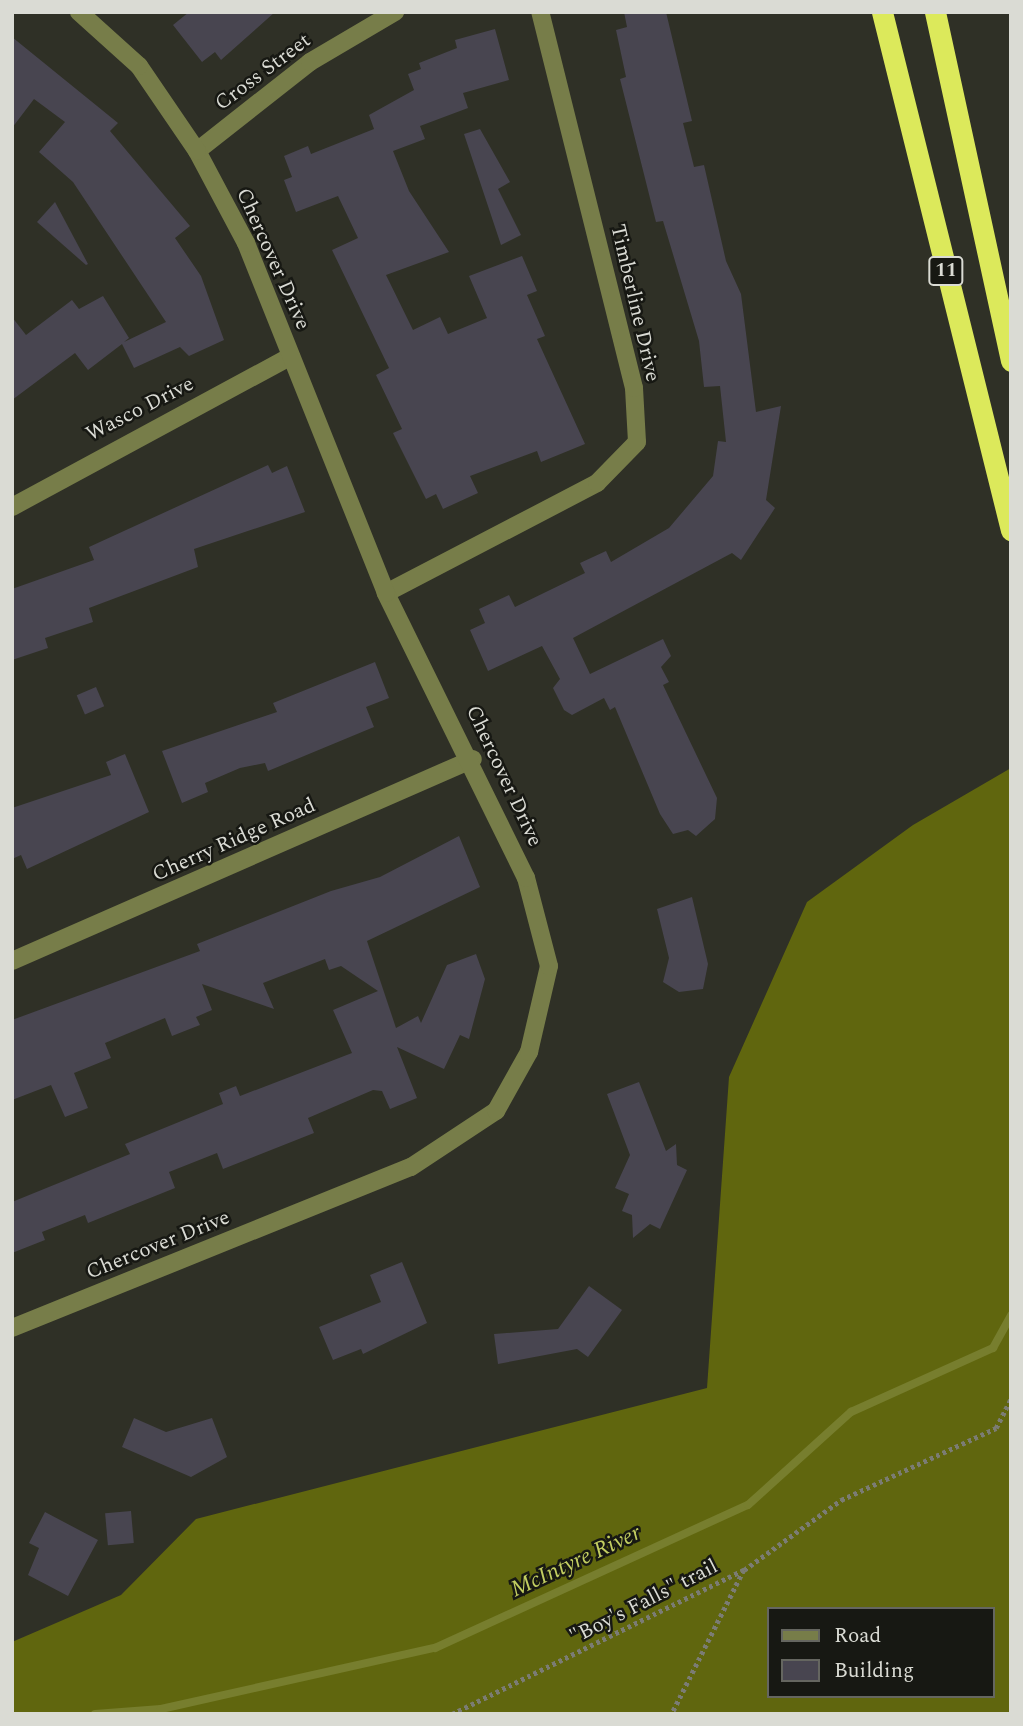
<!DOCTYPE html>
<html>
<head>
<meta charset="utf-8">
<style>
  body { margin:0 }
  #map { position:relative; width:1023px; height:1726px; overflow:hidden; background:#2f3026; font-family:Spectral,serif }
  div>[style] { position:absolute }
  .forest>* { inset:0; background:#60660e }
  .stream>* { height:8px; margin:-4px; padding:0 4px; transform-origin:4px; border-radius:4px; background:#777e2e }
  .building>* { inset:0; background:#484550; transform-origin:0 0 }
  .path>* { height:4.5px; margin-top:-2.25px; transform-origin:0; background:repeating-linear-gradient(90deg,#7b7c74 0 3.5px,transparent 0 7px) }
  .minor>* { height:18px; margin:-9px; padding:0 9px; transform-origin:9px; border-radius:9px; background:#777d49 }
  .highway>* { height:21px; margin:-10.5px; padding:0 10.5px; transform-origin:10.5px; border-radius:10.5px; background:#dce95b }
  span { translate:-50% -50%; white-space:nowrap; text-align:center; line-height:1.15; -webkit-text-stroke:5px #171813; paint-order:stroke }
  .shield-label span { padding:2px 5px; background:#171813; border:2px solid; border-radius:5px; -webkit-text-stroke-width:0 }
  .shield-label { font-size:19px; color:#dadbd4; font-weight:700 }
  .street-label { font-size:21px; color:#dadbd4 }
  .water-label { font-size:23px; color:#c3ce61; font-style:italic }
  .frame { position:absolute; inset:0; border:14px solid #dadbd4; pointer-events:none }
  .legend { position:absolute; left:767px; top:1607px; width:228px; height:91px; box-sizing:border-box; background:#171813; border:2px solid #656660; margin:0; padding:9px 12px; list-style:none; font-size:21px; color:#dadbd4 }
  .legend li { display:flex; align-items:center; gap:14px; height:35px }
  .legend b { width:35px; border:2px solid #656660 }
</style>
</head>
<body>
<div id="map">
  <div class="forest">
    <i style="clip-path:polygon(evenodd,1011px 768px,1011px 1714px,12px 1714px,12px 1642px,121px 1595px,196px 1519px,707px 1388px,729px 1077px,807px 902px,913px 825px,1011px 768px,769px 1609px,993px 1609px,993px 1696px,769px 1696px,769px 1609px)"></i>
  </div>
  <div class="stream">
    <i style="left:95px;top:1714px;width:66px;rotate:-4.3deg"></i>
    <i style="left:161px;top:1709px;width:281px;rotate:-12.6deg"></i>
    <i style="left:435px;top:1648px;width:344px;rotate:-24.6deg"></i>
    <i style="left:748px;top:1505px;width:139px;rotate:-42.1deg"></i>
    <i style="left:851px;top:1412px;width:156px;rotate:-24.3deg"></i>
    <i style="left:993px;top:1348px;width:38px;rotate:-61deg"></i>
  </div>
  <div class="building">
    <i style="clip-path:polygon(189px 12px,275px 12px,221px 60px,215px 52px,202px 62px,173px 25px)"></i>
    <i style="clip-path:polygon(624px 12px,666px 12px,692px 121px,683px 123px,694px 167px,704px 165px,726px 261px,741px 294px,756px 412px,781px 406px,766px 500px,775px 508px,741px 560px,732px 553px,573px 638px,590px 674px,663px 639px,671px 656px,661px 667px,669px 682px,663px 685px,717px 798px,715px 819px,696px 836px,688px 830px,673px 834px,660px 814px,615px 707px,610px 710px,604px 698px,572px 715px,564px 710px,553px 688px,560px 679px,542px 646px,488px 671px,470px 630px,485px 623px,479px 609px,509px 595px,515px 607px,585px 573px,580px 563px,606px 551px,611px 562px,669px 528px,713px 476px,718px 441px,726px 442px,720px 386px,704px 387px,699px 341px,663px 221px,656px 222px,620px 79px,626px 77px,616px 30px,627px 27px)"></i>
    <i style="clip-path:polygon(495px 29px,509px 80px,463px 93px,468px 108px,420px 126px,425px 139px,393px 151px,409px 191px,449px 252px,386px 275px,413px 330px,440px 317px,448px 334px,487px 318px,469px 276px,522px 256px,537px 291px,527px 295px,545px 336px,537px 339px,585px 444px,541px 462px,537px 451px,470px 476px,478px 493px,443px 509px,436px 494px,426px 499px,393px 433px,402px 429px,376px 375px,389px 368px,332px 250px,358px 238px,338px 196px,296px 212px,284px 180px,292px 177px,284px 156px,308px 146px,311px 154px,374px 129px,369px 115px,414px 90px,408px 74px,421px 69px,419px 63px,457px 48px,455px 40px)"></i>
    <i style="clip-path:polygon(12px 37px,118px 123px,110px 131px,190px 226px,175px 238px,201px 276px,224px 340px,189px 356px,180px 347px,134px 368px,122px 344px,88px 370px,75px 353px,12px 400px,12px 317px,26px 335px,72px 300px,79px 309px,103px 296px,129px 338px,124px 342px,166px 322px,73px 182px,39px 152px,65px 122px,34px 99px,12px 128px)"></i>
    <i style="clip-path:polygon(480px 129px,510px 182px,498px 189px,521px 235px,501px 245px,464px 134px)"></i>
    <i style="clip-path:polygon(55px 202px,88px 264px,86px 265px,37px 222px)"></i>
    <i style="clip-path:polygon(268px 465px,272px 473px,287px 466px,305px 512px,194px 549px,198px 567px,89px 608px,93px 622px,45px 638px,48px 648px,12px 660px,12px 589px,94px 560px,89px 547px)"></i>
    <i style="clip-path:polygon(375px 662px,389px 698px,366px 707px,374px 727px,268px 771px,265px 763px,240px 768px,205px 783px,208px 792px,182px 803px,162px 751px,277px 712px,273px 703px)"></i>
    <i style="left:96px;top:687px;width:21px;height:21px;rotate:67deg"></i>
    <i style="clip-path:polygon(125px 754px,149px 812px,27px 869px,21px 855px,12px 859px,12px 808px,111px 775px,106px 762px)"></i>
    <i style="clip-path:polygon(459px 836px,480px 887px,367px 941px,396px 1028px,418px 1016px,421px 1023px,447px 965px,476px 954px,485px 979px,469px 1039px,460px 1035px,444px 1069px,397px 1047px,417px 1098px,390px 1109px,382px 1091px,373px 1090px,308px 1118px,314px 1133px,223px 1169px,217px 1153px,169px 1172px,175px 1188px,88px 1223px,85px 1215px,42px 1232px,45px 1240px,12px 1253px,12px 1202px,130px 1154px,125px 1144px,223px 1104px,219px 1093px,236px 1086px,240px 1096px,352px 1053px,333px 1010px,378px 991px,341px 966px,329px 970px,325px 959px,263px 983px,274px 1009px,202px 984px,212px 1010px,196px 1017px,200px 1025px,172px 1036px,165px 1018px,105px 1043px,111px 1058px,74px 1073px,88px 1108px,65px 1117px,51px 1085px,12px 1100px,12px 1020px,200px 951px,197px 944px,331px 891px,380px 877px)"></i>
    <i style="clip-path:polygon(692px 897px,708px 964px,703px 989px,679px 992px,663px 982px,669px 958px,657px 909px)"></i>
    <i style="clip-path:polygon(639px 1082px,666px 1151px,676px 1144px,677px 1165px,687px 1170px,660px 1229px,650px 1224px,633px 1238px,632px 1215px,622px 1211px,629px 1194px,615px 1188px,630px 1155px,607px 1094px)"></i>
    <i style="clip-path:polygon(402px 1262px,427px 1323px,363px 1354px,361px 1349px,333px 1360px,319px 1327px,381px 1302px,370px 1275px)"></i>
    <i style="clip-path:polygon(589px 1286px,622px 1310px,588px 1357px,577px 1349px,498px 1364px,494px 1334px,558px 1329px)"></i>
    <i style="clip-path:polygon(134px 1418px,166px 1432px,212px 1418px,227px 1457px,191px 1477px,122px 1447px)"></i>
    <i style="left:131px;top:1511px;width:32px;height:26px;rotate:85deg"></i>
    <i style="clip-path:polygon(45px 1512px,98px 1540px,68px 1596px,28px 1575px,39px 1548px,29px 1543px)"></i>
  </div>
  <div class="path">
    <i style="left:744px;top:1570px;width:120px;rotate:-35.8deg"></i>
    <i style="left:841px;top:1500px;width:171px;rotate:-24.9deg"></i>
    <i style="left:996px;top:1428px;width:34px;rotate:-63deg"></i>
    <i style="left:452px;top:1714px;width:326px;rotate:-26.3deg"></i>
    <i style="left:744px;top:1570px;width:161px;rotate:116.6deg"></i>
  </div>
  <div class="minor">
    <i style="left:197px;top:151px;width:144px;rotate:-38.2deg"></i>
    <i style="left:310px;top:62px;width:99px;rotate:-30.5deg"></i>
    <i style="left:12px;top:507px;width:317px;rotate:-28.4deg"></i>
    <i style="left:386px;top:593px;width:238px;rotate:-27.5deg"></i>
    <i style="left:597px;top:483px;width:57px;rotate:-45.7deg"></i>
    <i style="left:637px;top:442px;width:54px;rotate:-93.2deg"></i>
    <i style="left:634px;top:388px;width:388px;rotate:-104deg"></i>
    <i style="left:12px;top:961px;width:503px;rotate:-23.66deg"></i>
    <i style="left:12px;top:1328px;width:430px;rotate:-22deg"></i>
    <i style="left:411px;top:1167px;width:102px;rotate:-33.4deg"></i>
    <i style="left:496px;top:1111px;width:68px;rotate:-60.8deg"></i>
    <i style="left:529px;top:1052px;width:88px;rotate:-76.9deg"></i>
    <i style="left:549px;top:966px;width:91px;rotate:-104.6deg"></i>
    <i style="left:526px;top:878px;width:318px;rotate:-116.2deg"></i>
    <i style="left:386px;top:593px;width:377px;rotate:-111.8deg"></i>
    <i style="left:246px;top:243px;width:104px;rotate:-118deg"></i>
    <i style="left:197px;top:151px;width:103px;rotate:-124.3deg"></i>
    <i style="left:139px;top:66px;width:81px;rotate:-138deg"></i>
  </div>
  <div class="highway">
    <i style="left:882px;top:12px;width:534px;rotate:76.02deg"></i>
    <i style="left:935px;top:12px;width:357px;rotate:77.7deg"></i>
  </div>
  <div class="shield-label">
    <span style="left:946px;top:271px">11</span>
  </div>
  <div class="street-label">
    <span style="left:263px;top:72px;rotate:-37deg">Cross Street</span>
    <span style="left:273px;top:259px;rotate:66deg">Chercover Drive</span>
    <span style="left:635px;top:303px;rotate:77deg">Timberline Drive</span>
    <span style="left:140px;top:409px;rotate:-27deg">Wasco Drive</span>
    <span style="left:504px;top:776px;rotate:65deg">Chercover Drive</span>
    <span style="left:234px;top:840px;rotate:-24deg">Cherry Ridge Road</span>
    <span style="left:158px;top:1245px;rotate:-22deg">Chercover Drive</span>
    <span style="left:644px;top:1602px;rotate:-27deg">"Boy's Falls" trail</span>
  </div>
  <div class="water-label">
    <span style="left:576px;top:1562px;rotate:-25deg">McIntyre River</span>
  </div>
  <div class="frame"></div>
  <ul class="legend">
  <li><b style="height:9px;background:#777d49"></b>Road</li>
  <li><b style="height:19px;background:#484550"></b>Building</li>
  </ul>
</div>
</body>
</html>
